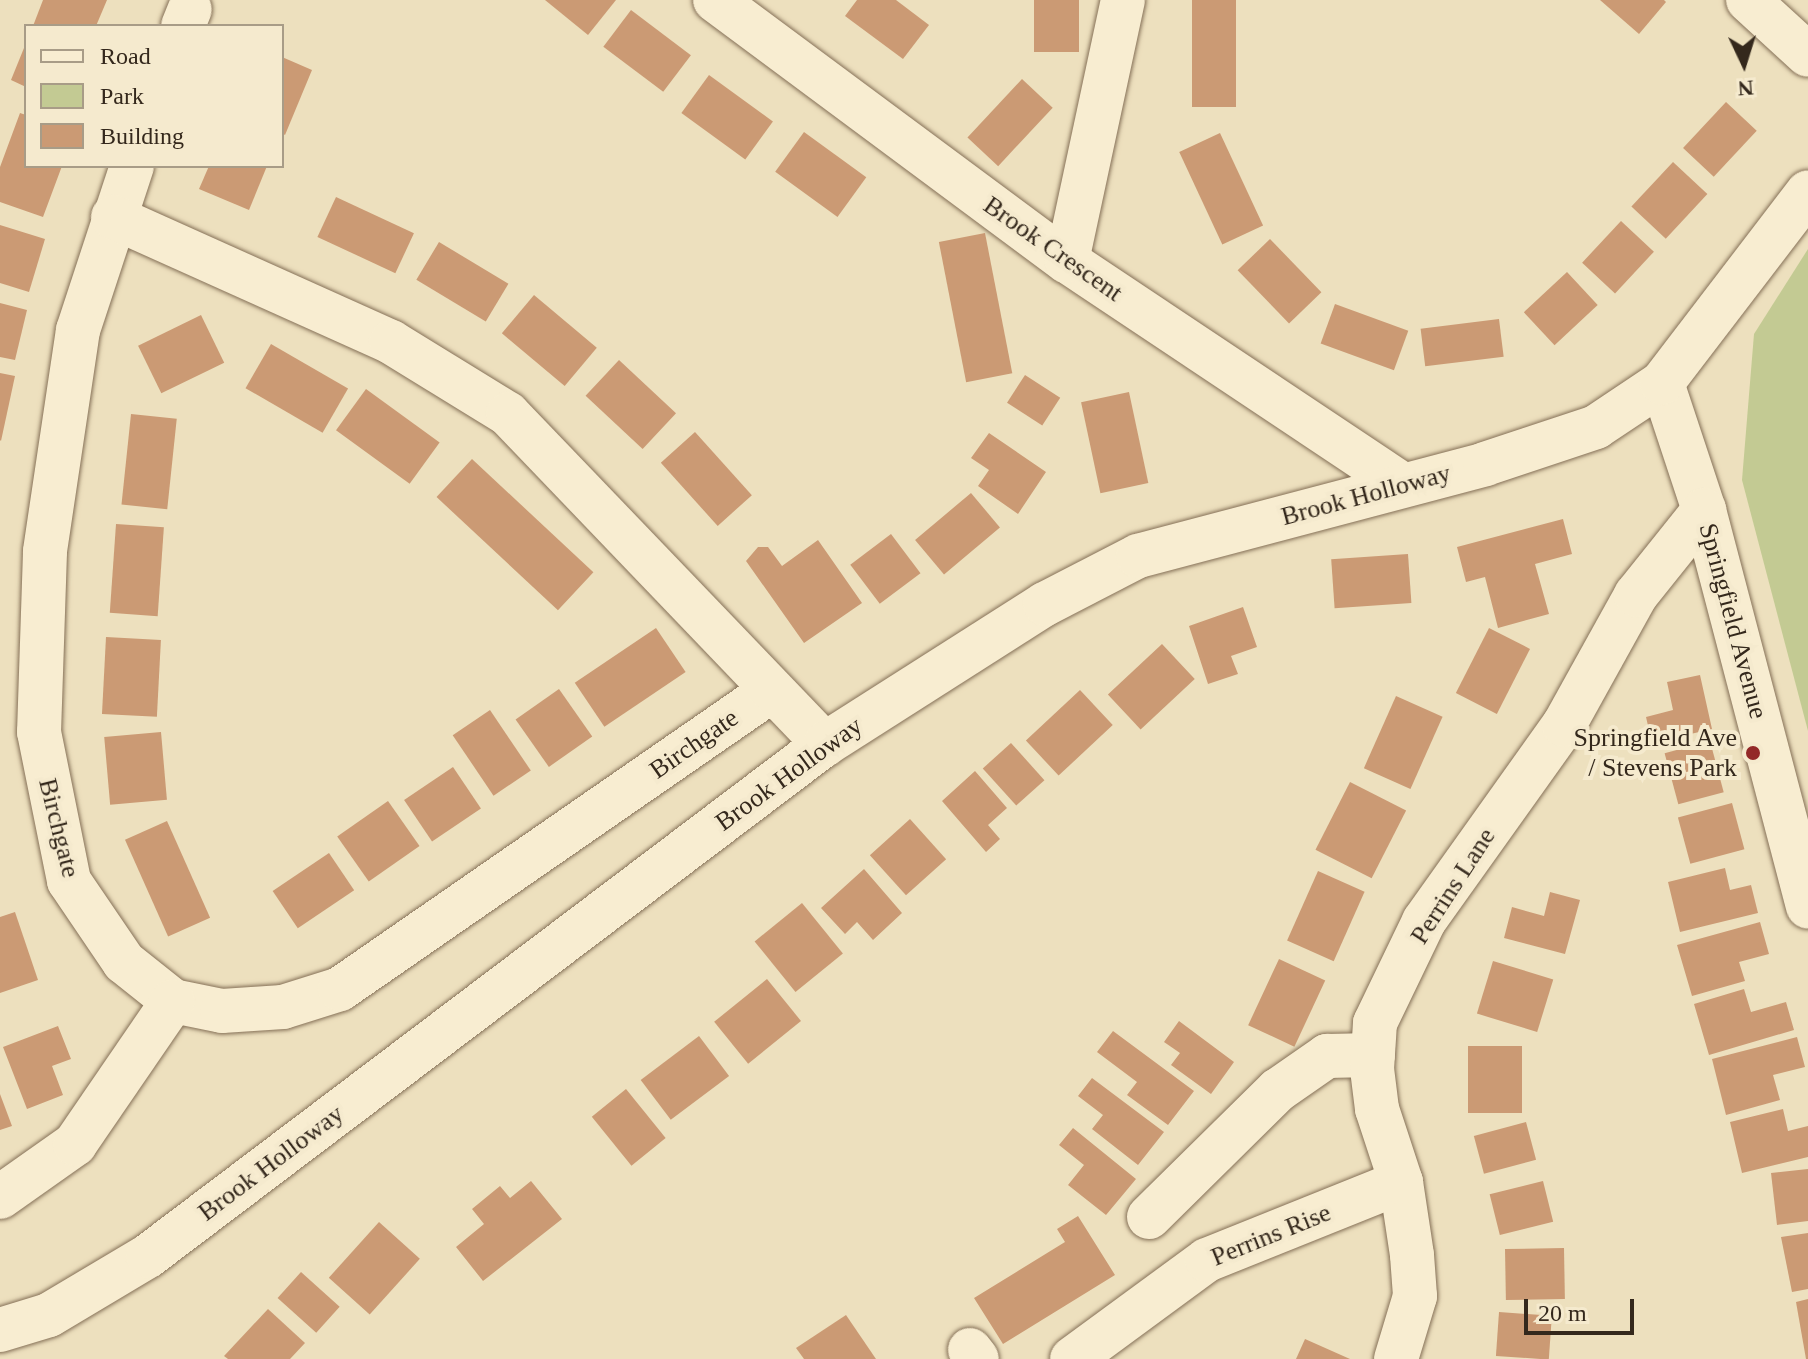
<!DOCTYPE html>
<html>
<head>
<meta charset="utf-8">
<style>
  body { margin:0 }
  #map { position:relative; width:1808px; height:1359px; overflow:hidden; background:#ede0be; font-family:"Times New Roman",serif }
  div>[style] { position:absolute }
  .green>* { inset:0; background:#c3ca93 }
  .building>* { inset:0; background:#cb9a74; transform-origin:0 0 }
  .roads { filter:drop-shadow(0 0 2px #857057) drop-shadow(0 0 2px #857057) }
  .minor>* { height:44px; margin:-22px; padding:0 22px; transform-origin:22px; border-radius:22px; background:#f8edd1 }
  .dots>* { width:22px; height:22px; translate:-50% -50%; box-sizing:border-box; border:4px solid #f5eace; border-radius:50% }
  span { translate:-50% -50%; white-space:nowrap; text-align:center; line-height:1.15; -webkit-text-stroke:8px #f5eace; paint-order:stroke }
  .street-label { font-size:26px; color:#34281c }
  .poi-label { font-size:26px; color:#34281c }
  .right { translate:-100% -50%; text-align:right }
  .legend { position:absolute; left:24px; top:24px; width:260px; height:144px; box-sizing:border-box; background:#f5eace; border:2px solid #a89c87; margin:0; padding:10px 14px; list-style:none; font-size:24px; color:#34281c }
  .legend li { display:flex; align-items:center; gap:16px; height:40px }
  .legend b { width:40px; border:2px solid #a89c87 }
  .north { position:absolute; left:1704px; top:24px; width:80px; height:80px; -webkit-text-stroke:6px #f5eace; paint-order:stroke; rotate:176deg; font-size:22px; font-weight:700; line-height:32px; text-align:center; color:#34281c }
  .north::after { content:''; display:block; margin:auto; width:28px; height:36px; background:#34281c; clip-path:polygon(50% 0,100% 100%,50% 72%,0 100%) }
  .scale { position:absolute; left:1524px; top:1299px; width:110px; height:36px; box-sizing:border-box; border:4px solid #34281c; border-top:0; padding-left:10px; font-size:24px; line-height:28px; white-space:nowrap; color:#34281c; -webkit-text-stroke:6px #f5eace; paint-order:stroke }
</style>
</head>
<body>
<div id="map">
  <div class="green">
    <i style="clip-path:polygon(1808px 249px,1808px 731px,1742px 480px,1754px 334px)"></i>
  </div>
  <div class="building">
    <i style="clip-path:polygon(43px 0,107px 0,96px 26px,33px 26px)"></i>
    <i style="clip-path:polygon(545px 0,616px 0,588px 35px)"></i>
    <i style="clip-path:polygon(857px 0,896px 0,929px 25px,903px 59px,845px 16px)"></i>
    <i style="left:1034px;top:0;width:45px;height:52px"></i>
    <i style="left:1192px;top:0;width:44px;height:107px"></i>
    <i style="clip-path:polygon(1600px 0,1664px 0,1666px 2px,1639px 34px)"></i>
    <i style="left:631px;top:10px;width:75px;height:46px;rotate:37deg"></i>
    <i style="clip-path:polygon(26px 43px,26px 87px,11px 80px)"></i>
    <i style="clip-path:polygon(282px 57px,312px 70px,285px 135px,282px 133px)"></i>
    <i style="left:709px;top:75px;width:79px;height:47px;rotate:36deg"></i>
    <i style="left:1022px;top:79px;width:42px;height:80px;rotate:43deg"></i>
    <i style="left:1726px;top:102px;width:42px;height:63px;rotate:43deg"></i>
    <i style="clip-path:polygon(20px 113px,26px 115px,26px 166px,62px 166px,43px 217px,0 202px,0 167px)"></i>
    <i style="left:804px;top:132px;width:77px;height:49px;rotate:36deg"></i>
    <i style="left:1220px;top:133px;width:102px;height:45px;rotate:65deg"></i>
    <i style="left:1673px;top:162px;width:47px;height:61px;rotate:43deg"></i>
    <i style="clip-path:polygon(209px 166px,267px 166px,249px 210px,199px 189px)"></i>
    <i style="left:336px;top:197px;width:86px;height:44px;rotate:25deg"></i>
    <i style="left:1621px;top:221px;width:45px;height:57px;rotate:43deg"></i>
    <i style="clip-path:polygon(0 225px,45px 239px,29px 292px,0 283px)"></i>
    <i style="left:985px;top:233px;width:143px;height:47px;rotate:79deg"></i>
    <i style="left:1270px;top:239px;width:74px;height:45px;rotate:46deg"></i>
    <i style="left:439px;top:242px;width:81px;height:44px;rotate:31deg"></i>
    <i style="left:1567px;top:272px;width:45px;height:59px;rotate:47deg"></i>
    <i style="left:534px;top:295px;width:82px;height:50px;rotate:40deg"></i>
    <i style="clip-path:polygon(0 303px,27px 310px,15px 360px,0 357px)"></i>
    <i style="left:1335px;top:304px;width:78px;height:42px;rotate:20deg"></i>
    <i style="left:201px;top:315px;width:53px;height:70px;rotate:64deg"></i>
    <i style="left:1499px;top:319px;width:38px;height:79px;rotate:83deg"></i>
    <i style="left:271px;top:344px;width:89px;height:51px;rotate:30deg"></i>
    <i style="left:619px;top:360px;width:78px;height:49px;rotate:43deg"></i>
    <i style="clip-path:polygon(0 373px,15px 376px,1px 441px,0 440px)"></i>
    <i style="left:1025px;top:375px;width:42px;height:33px;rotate:33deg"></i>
    <i style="left:366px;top:389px;width:91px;height:51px;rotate:36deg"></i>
    <i style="left:1129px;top:392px;width:93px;height:49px;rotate:78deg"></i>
    <i style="left:131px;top:414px;width:46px;height:91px;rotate:6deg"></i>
    <i style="left:695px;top:432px;width:85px;height:46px;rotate:48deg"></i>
    <i style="clip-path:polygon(989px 433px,1046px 472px,1018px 514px,978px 486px,989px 470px,971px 458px)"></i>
    <i style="left:472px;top:459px;width:166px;height:52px;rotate:43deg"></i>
    <i style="left:971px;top:493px;width:45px;height:73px;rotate:50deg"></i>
    <i style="clip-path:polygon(1563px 519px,1572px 554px,1535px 564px,1549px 614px,1498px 628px,1485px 577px,1466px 582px,1457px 547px)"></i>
    <i style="left:116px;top:524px;width:48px;height:89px;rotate:4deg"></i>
    <i style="left:891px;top:534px;width:49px;height:51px;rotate:53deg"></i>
    <i style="clip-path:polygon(818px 540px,862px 603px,804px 643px,746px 561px,758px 547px,768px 547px,782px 566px)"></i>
    <i style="left:1408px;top:554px;width:49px;height:77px;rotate:86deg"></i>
    <i style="clip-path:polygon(1243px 607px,1257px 647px,1231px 656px,1238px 674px,1208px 684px,1189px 626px)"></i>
    <i style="left:656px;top:628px;width:53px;height:98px;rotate:56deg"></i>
    <i style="left:1489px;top:628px;width:46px;height:73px;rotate:27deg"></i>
    <i style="left:106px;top:637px;width:55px;height:77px;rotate:3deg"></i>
    <i style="left:1162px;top:644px;width:48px;height:74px;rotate:47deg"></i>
    <i style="clip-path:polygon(1700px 675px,1712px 729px,1652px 743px,1646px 717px,1673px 710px,1667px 682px)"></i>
    <i style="left:559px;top:689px;width:58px;height:53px;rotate:55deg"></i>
    <i style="left:1080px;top:690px;width:48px;height:74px;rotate:47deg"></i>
    <i style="left:1396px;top:696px;width:51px;height:79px;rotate:24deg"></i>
    <i style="left:490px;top:710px;width:73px;height:45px;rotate:56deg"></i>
    <i style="left:161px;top:732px;width:68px;height:57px;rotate:85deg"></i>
    <i style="left:1710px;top:741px;width:53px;height:47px;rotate:75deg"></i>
    <i style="left:1011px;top:743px;width:50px;height:38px;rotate:48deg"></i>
    <i style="left:453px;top:767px;width:50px;height:59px;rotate:56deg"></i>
    <i style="clip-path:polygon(975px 771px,1007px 808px,988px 825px,1000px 839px,986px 852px,942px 801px)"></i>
    <i style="left:1350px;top:782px;width:63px;height:76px;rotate:27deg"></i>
    <i style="left:388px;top:801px;width:55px;height:62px;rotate:55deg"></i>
    <i style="left:1732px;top:803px;width:48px;height:56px;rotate:75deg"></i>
    <i style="left:910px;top:819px;width:54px;height:54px;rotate:48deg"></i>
    <i style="left:167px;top:821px;width:106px;height:46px;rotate:66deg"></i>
    <i style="left:329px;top:853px;width:45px;height:68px;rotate:56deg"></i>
    <i style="clip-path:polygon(1725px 868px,1730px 890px,1751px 885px,1758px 913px,1680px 932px,1668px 882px)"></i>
    <i style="clip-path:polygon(864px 869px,902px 913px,873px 940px,857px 922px,845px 934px,821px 908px)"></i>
    <i style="left:1318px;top:871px;width:51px;height:76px;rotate:24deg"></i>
    <i style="clip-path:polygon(1550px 892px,1580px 900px,1565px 954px,1504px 938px,1512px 907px,1544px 916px)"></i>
    <i style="left:802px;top:903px;width:65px;height:61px;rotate:51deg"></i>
    <i style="clip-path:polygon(15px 912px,38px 980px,0 993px,0 917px)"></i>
    <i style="clip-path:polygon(1760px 922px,1769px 954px,1739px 962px,1745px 981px,1692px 996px,1677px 945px)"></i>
    <i style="left:1279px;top:959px;width:51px;height:73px;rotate:25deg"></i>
    <i style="left:1493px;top:961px;width:63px;height:55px;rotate:17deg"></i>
    <i style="left:767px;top:979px;width:54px;height:68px;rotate:51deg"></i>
    <i style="clip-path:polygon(1744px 989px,1751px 1012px,1786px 1002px,1794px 1030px,1709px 1055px,1694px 1004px)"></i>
    <i style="clip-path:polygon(1179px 1021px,1234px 1062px,1211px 1094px,1171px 1065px,1180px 1053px,1164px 1042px)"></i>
    <i style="clip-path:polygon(58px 1026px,71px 1059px,52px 1066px,63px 1095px,27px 1109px,3px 1047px)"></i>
    <i style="clip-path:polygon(1113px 1031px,1194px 1091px,1168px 1125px,1127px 1095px,1137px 1082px,1097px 1052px)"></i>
    <i style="left:699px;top:1036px;width:50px;height:73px;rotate:53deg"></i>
    <i style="clip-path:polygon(1797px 1037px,1805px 1067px,1773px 1075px,1780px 1100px,1726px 1115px,1712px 1059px)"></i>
    <i style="left:1468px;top:1046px;width:54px;height:67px"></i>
    <i style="clip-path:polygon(1092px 1078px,1164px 1132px,1138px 1165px,1092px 1129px,1103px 1115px,1078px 1096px)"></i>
    <i style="left:626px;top:1089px;width:63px;height:44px;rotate:51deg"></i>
    <i style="clip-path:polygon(0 1094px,12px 1126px,0 1130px)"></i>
    <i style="clip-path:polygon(1783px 1109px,1788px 1131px,1808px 1126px,1808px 1157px,1742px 1173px,1730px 1122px)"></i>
    <i style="left:1526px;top:1122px;width:39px;height:54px;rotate:75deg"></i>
    <i style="clip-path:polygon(1073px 1128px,1136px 1179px,1106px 1215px,1068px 1185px,1084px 1165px,1059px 1145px)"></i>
    <i style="clip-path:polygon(1808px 1169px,1808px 1221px,1777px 1225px,1771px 1173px)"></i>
    <i style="clip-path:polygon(531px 1181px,562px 1219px,483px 1281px,456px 1247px,484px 1224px,472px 1209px,500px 1186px,510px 1198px)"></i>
    <i style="left:1543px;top:1181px;width:42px;height:55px;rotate:76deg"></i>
    <i style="clip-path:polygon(1078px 1216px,1115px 1275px,1003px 1344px,974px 1298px,1065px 1242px,1057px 1229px)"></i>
    <i style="left:379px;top:1222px;width:55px;height:75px;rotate:42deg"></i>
    <i style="clip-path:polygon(1808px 1233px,1808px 1289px,1792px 1292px,1781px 1237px)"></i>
    <i style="left:1564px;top:1248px;width:51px;height:59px;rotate:89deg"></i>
    <i style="left:301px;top:1272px;width:52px;height:35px;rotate:42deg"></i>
    <i style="clip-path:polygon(1808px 1299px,1808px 1359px,1806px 1359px,1796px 1302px)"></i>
    <i style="clip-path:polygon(268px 1309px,305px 1343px,290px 1359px,228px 1359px,224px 1356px)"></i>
    <i style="left:1499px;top:1312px;width:53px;height:44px;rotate:4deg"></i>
    <i style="clip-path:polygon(846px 1315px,876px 1359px,804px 1359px,796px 1348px)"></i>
    <i style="clip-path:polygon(1305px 1339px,1350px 1359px,1296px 1359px)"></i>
  </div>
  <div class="roads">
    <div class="minor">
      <i style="left:715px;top:0;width:438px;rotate:36.6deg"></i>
      <i style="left:1067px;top:261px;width:402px;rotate:33.7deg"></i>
      <i style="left:1748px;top:0;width:81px;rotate:42.5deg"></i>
      <i style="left:183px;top:26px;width:18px;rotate:-68deg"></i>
      <i style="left:132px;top:166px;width:173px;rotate:108.2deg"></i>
      <i style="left:78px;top:330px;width:224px;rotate:98.5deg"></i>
      <i style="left:45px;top:552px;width:180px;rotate:91.9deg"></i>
      <i style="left:39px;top:732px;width:152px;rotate:78.6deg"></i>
      <i style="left:69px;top:881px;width:98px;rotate:55.8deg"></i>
      <i style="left:124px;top:962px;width:63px;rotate:38.5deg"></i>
      <i style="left:173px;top:1001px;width:50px;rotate:11.5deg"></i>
      <i style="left:222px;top:1011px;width:61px;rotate:-3.8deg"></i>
      <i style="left:283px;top:1007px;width:60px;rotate:-17.5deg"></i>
      <i style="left:340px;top:989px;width:524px;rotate:-34.66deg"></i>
      <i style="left:113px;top:217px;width:305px;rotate:24.2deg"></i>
      <i style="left:391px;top:342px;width:137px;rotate:31.6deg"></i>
      <i style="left:508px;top:414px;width:458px;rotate:46.2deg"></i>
      <i style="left:1067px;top:261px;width:267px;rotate:-77.9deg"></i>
      <i style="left:1662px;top:383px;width:134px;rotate:71.7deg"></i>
      <i style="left:1704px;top:510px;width:410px;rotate:75.3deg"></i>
      <i style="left:0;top:1197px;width:92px;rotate:-35.2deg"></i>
      <i style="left:75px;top:1144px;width:173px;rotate:-55.6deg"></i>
      <i style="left:1149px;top:1217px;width:181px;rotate:-44.6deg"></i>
      <i style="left:1278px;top:1090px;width:60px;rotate:-34.8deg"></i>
      <i style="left:1327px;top:1056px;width:46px;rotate:-1.2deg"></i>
      <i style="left:0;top:1330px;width:51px;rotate:-17deg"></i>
      <i style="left:49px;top:1315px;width:115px;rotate:-30.8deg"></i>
      <i style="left:148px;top:1256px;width:849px;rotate:-37.1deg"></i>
      <i style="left:825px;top:744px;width:261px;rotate:-32.5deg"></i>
      <i style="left:1045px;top:604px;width:105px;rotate:-27.3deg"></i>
      <i style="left:1138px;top:556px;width:359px;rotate:-14.8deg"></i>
      <i style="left:1485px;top:464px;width:117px;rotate:-18.4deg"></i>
      <i style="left:1596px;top:427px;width:79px;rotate:-33.7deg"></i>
      <i style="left:1662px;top:383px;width:240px;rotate:-52.6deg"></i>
      <i style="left:970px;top:1350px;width:11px;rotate:52deg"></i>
      <i style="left:1072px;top:1359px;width:167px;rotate:-36.3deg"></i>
      <i style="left:1207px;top:1260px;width:209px;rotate:-21.9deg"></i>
      <i style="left:1396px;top:1359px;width:66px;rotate:-73.2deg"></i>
      <i style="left:1415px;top:1296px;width:41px;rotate:-94.2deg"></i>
      <i style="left:1412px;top:1255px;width:74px;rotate:-98.6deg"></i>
      <i style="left:1401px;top:1182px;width:77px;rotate:-108.2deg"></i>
      <i style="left:1377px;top:1109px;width:40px;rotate:-97.1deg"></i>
      <i style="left:1372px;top:1069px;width:46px;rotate:-86.3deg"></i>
      <i style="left:1375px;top:1023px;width:113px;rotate:-64.3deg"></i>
      <i style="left:1424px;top:921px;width:241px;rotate:-54.5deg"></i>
      <i style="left:1564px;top:725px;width:149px;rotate:-61deg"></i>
      <i style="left:1636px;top:595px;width:109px;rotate:-51.3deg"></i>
    </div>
  </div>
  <div class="dots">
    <i style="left:1753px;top:753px;background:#932928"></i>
  </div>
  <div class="street-label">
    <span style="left:1053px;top:249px;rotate:35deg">Brook Crescent</span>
    <span style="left:1366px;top:495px;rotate:-15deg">Brook Holloway</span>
    <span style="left:1733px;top:621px;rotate:75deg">Springfield Avenue</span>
    <span style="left:694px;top:744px;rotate:-35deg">Birchgate</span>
    <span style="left:789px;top:774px;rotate:-36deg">Brook Holloway</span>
    <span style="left:59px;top:828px;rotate:76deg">Birchgate</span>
    <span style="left:1453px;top:886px;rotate:-57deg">Perrins Lane</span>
    <span style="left:271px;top:1163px;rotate:-37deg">Brook Holloway</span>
    <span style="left:1271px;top:1235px;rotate:-22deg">Perrins Rise</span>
  </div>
  <div class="poi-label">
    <span class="right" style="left:1737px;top:753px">Springfield Ave<br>/ Stevens Park</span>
  </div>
  <ul class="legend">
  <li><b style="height:10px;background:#f8edd1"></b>Road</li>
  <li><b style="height:22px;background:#c3ca93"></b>Park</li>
  <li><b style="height:22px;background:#cb9a74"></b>Building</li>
  </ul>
  <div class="north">N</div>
  <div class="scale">20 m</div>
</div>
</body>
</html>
